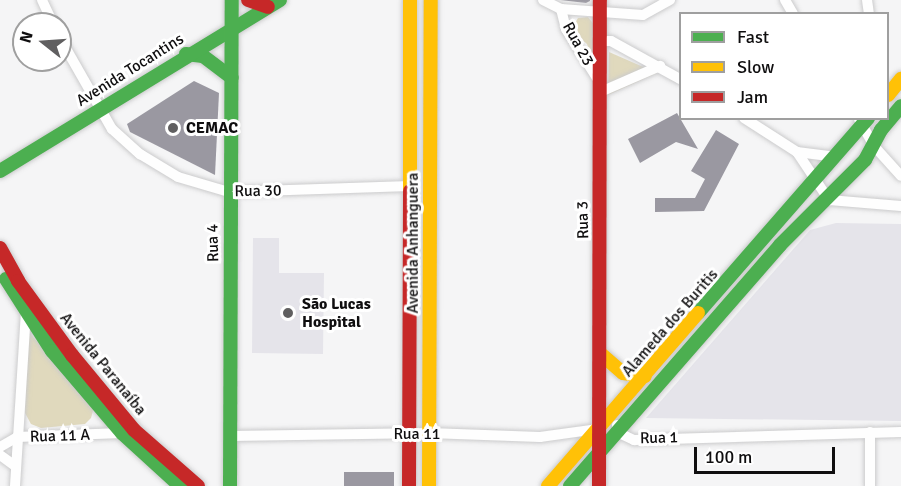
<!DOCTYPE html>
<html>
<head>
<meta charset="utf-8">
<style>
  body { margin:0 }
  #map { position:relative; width:901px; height:486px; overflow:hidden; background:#f5f5f6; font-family:Signika,sans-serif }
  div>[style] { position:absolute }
  .built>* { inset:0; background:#e5e4ea }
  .green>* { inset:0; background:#e0d9bd }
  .building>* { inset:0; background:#9a98a1; transform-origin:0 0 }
  .roads { filter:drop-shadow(0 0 2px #cbcbcc) drop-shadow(0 0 2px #cbcbcc) }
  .street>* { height:10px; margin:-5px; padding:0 5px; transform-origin:5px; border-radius:5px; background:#fefefe }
  .fast>* { height:14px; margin:-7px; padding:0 7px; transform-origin:7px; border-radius:7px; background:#4caf50 }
  .slow>* { height:14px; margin:-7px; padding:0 7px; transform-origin:7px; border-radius:7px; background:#ffc107 }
  .jam>* { height:14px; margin:-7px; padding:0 7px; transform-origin:7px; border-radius:7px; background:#c62828 }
  .dots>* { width:16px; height:16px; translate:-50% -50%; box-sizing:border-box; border:3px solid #fff; border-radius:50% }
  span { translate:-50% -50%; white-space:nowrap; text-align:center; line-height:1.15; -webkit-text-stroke:6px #fff; paint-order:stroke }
  .street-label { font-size:16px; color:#0f0e0f }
  .poi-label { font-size:16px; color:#0f0e0f; font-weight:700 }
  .left { translate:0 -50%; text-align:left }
  .legend { position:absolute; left:679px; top:12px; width:210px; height:108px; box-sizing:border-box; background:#fff; border:2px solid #9f9f9f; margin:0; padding:8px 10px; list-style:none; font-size:18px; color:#0f0e0f }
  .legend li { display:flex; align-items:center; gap:12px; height:30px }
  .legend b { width:30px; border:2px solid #9f9f9f }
  .north { position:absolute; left:12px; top:12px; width:60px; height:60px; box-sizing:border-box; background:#fff; border:2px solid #9f9f9f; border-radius:50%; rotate:287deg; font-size:16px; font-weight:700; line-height:24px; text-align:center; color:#0f0e0f }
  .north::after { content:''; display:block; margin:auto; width:21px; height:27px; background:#605f60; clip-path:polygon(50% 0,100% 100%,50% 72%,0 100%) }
  .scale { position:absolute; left:694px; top:447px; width:141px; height:27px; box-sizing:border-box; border:3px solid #0f0e0f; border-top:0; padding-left:8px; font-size:18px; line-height:21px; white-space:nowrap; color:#0f0e0f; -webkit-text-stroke:4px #fff; paint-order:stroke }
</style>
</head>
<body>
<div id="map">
  <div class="built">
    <i style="clip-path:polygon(836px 223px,901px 224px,901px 421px,646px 418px,810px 230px)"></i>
    <i style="clip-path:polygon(253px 238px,279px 238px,279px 273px,324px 273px,323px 354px,252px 353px)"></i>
  </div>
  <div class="green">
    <i style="clip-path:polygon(588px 17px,595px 26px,594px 64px,587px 44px,571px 30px,578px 18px)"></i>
    <i style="clip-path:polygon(609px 52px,657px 73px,608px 95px)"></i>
    <i style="clip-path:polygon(27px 330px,94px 407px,91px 418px,85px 424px,41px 428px,31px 424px,25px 413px)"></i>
  </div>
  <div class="building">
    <i style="clip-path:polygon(560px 0,590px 0,590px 1px,586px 3px)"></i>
    <i style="clip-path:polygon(194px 81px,219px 93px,215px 175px,130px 132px,127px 124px)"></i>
    <i style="clip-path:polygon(677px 113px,698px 149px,676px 142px,640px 163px,628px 139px)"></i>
    <i style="clip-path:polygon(716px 130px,739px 144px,704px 211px,655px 212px,655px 198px,695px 198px,705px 179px,691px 171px)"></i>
    <i style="left:344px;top:472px;width:50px;height:14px"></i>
  </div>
  <div class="roads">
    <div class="street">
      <i style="left:42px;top:0;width:26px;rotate:65deg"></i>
      <i style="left:543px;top:0;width:20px;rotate:27deg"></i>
      <i style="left:561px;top:9px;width:82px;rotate:4.2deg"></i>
      <i style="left:643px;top:15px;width:31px;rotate:-29deg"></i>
      <i style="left:785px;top:0;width:16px;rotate:60deg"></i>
      <i style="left:867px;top:0;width:14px;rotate:82deg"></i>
      <i style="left:561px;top:9px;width:21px;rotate:76deg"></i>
      <i style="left:566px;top:29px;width:58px;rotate:57.7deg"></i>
      <i style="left:60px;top:38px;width:105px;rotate:60.3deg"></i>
      <i style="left:112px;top:129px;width:38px;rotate:42deg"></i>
      <i style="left:140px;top:154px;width:44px;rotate:31.2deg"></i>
      <i style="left:178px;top:177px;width:53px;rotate:16.4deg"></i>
      <i style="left:229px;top:192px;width:181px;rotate:-1.9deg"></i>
      <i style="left:598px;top:41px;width:13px"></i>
      <i style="left:611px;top:41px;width:79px;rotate:28.8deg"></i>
      <i style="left:598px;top:93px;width:68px;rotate:-23.5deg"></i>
      <i style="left:744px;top:118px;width:63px;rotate:32.7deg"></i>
      <i style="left:797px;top:152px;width:40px;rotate:7.1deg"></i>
      <i style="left:859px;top:119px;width:31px;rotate:61deg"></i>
      <i style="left:874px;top:146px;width:40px;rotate:48deg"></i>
      <i style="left:797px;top:152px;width:58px;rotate:56.3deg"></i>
      <i style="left:829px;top:200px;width:72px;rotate:4.8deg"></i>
      <i style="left:617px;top:425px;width:8px;rotate:76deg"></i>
      <i style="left:619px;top:433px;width:17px;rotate:25deg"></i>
      <i style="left:634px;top:440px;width:267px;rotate:-1.7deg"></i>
      <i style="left:870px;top:432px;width:54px;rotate:90deg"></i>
      <i style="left:231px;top:436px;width:198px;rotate:-0.9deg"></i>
      <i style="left:429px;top:433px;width:111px;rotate:2.1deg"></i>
      <i style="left:540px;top:437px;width:59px;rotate:-7.9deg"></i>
      <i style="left:0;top:447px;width:20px;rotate:-30deg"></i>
      <i style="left:17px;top:437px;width:105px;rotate:-2.2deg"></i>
      <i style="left:0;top:455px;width:19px;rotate:36deg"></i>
      <i style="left:15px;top:486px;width:175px;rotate:-86.4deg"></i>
    </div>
    <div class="fast">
      <i style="left:186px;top:54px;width:17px;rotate:7deg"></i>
      <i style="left:203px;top:56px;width:36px;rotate:37deg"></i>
      <i style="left:0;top:171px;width:328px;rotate:-31.4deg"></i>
      <i style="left:6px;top:279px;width:85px;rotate:57.4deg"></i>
      <i style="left:52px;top:351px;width:108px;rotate:49.5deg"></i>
      <i style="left:122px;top:433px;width:79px;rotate:42.4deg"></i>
      <i style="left:698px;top:313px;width:259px;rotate:-48.9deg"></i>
      <i style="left:230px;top:486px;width:486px;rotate:-89.8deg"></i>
      <i style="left:570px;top:486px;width:320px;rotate:-48.9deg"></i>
      <i style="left:780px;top:245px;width:120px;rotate:-45deg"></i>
      <i style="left:865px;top:160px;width:34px;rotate:-62deg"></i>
      <i style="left:881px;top:130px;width:31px;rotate:-50deg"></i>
    </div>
    <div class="slow">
      <i style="left:888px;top:95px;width:21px;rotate:-51deg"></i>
      <i style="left:410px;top:191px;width:191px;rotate:-90deg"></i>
      <i style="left:601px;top:354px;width:29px;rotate:41deg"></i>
      <i style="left:623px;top:373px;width:22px;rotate:8deg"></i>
      <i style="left:429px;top:486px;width:486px;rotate:-89.8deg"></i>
      <i style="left:548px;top:486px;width:229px;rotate:-49.1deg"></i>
    </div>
    <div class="jam">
      <i style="left:248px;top:0;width:21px;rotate:19deg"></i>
      <i style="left:0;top:248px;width:38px;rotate:61deg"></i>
      <i style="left:18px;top:281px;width:92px;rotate:53.9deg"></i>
      <i style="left:72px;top:355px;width:97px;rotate:50.4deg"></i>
      <i style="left:134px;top:430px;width:85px;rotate:41.2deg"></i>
      <i style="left:409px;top:486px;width:295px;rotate:-89.8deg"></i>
      <i style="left:599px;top:486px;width:486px;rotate:-89.9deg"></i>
    </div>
  </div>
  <div class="dots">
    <i style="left:173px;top:128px;background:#605f60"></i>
    <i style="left:288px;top:313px;background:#605f60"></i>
  </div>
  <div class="street-label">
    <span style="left:578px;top:44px;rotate:61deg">Rua 23</span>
    <span style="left:130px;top:70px;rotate:-32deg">Avenida Tocantins</span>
    <span style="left:258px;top:191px;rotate:-1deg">Rua 30</span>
    <span style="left:583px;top:220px;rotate:-91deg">Rua 3</span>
    <span style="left:213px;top:243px;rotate:-91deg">Rua 4</span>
    <span style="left:413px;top:243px;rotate:-90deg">Avenida Anhanguera</span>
    <span style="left:670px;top:323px;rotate:-49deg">Alameda dos Buritis</span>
    <span style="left:103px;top:364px;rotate:51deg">Avenida Paranaíba</span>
    <span style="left:417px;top:434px">Rua 11</span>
    <span style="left:60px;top:436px;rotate:-2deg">Rua 11 A</span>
    <span style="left:659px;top:438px;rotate:-1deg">Rua 1</span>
  </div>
  <div class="poi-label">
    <span class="left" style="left:186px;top:128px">CEMAC</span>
    <span class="left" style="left:302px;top:313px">São Lucas<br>Hospital</span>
  </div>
  <ul class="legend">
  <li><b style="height:8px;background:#4caf50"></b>Fast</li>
  <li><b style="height:8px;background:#ffc107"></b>Slow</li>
  <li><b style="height:8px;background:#c62828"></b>Jam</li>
  </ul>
  <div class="north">N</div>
  <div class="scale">100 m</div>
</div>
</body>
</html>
